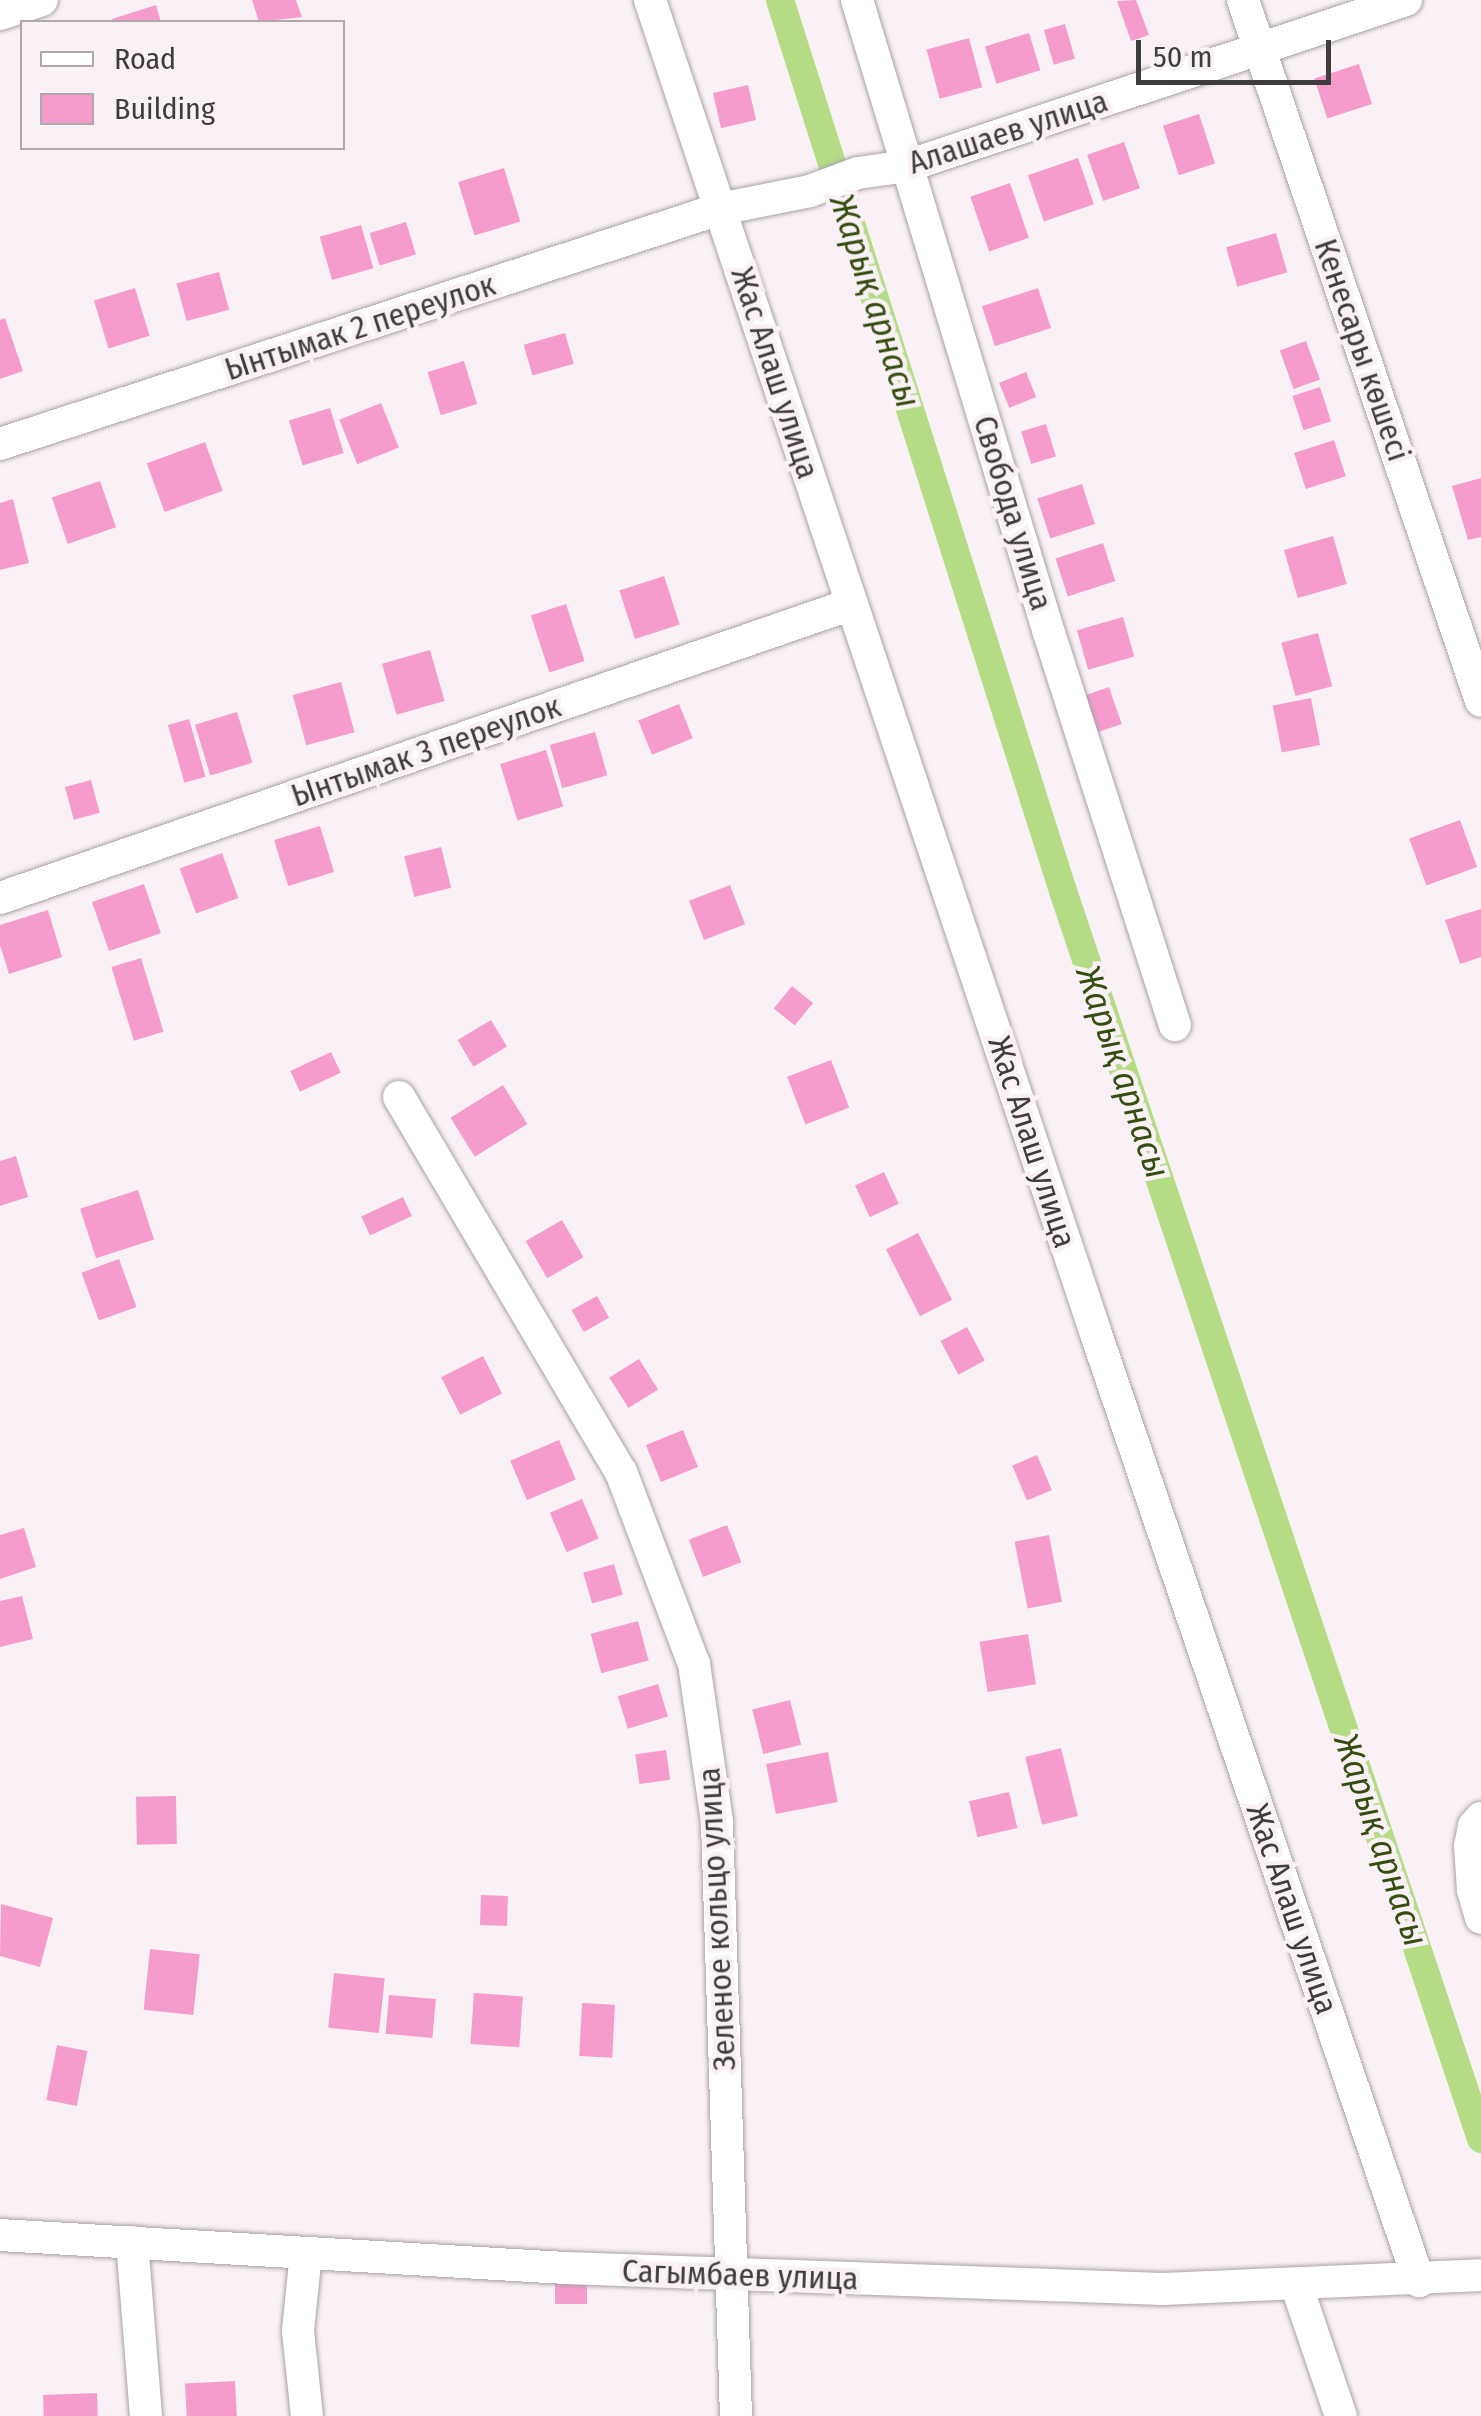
<!DOCTYPE html>
<html>
<head>
<meta charset="utf-8">
<style>
  body { margin:0 }
  #map { position:relative; width:1481px; height:2416px; overflow:hidden; background:#f9f1f5; font-family:"Fira Sans Condensed",sans-serif }
  div>[style] { position:absolute }
  .canal>* { height:28px; margin:-14px; padding:0 14px; transform-origin:14px; border-radius:14px; background:#b4dc84 }
  .building>* { inset:0; background:#f69ccd; transform-origin:0 0 }
  .roads { filter:drop-shadow(0 0 2px #a9a2a5) drop-shadow(0 0 2px #a9a2a5) }
  .minor>* { height:32px; margin:-16px; padding:0 16px; transform-origin:16px; border-radius:16px; background:#fff }
  span { translate:-50% -50%; white-space:nowrap; text-align:center; line-height:1.15; -webkit-text-stroke:9px #f9f1f5; paint-order:stroke }
  .street-label { font-size:32px; color:#3f3c3d }
  .water-label { font-size:35px; color:#354d0e; font-style:italic }
  .legend { position:absolute; left:20px; top:20px; width:325px; height:130px; box-sizing:border-box; background:#f9f1f5; border:2px solid #afa9ab; margin:0; padding:12px 18px; list-style:none; font-size:30px; color:#3f3c3d }
  .legend li { display:flex; align-items:center; gap:20px; height:50px }
  .legend b { width:50px; border:2px solid #afa9ab }
  .scale { position:absolute; left:1136px; top:40px; width:195px; height:45px; box-sizing:border-box; border:5px solid #3f3c3d; border-top:0; padding-left:12px; font-size:30px; line-height:35px; white-space:nowrap; color:#3f3c3d; -webkit-text-stroke:8px #f9f1f5; paint-order:stroke }
</style>
</head>
<body>
<div id="map">
  <div class="canal">
    <i style="left:780px;top:0;width:935px;rotate:72.38deg"></i>
    <i style="left:1063px;top:891px;width:1316px;rotate:71.48deg"></i>
  </div>
  <div class="building">
    <i style="clip-path:polygon(252px 0,296px 0,302px 17px,259px 22px)"></i>
    <i style="clip-path:polygon(1136px 0,1149px 35px,1131px 41px,1117px 1px)"></i>
    <i style="clip-path:polygon(156px 5px,161px 22px,113px 22px,112px 19px)"></i>
    <i style="left:1065px;top:24px;width:36px;height:22px;rotate:74deg"></i>
    <i style="left:1029px;top:33px;width:39px;height:46px;rotate:73deg"></i>
    <i style="left:969px;top:38px;width:51px;height:44px;rotate:75deg"></i>
    <i style="left:1359px;top:64px;width:42px;height:47px;rotate:72deg"></i>
    <i style="left:748px;top:85px;width:36px;height:36px;rotate:77deg"></i>
    <i style="left:1199px;top:114px;width:52px;height:38px;rotate:72deg"></i>
    <i style="left:1124px;top:142px;width:49px;height:39px;rotate:71deg"></i>
    <i style="left:1078px;top:158px;width:49px;height:53px;rotate:71deg"></i>
    <i style="left:504px;top:168px;width:56px;height:48px;rotate:73deg"></i>
    <i style="left:1010px;top:183px;width:58px;height:42px;rotate:71deg"></i>
    <i style="left:406px;top:222px;width:34px;height:38px;rotate:73deg"></i>
    <i style="left:361px;top:225px;width:45px;height:43px;rotate:74deg"></i>
    <i style="left:1276px;top:233px;width:41px;height:52px;rotate:74deg"></i>
    <i style="left:219px;top:272px;width:39px;height:44px;rotate:75deg"></i>
    <i style="left:135px;top:288px;width:50px;height:43px;rotate:73deg"></i>
    <i style="left:1038px;top:288px;width:42px;height:59px;rotate:72deg"></i>
    <i style="clip-path:polygon(5px 318px,23px 371px,0 379px,0 320px)"></i>
    <i style="left:565px;top:333px;width:32px;height:43px;rotate:74deg"></i>
    <i style="left:1306px;top:341px;width:41px;height:28px;rotate:70deg"></i>
    <i style="left:464px;top:361px;width:45px;height:38px;rotate:73deg"></i>
    <i style="left:1026px;top:372px;width:27px;height:29px;rotate:68deg"></i>
    <i style="left:1320px;top:387px;width:36px;height:29px;rotate:72deg"></i>
    <i style="left:381px;top:403px;width:48px;height:45px;rotate:68deg"></i>
    <i style="left:330px;top:408px;width:47px;height:43px;rotate:73deg"></i>
    <i style="left:1046px;top:424px;width:34px;height:26px;rotate:73deg"></i>
    <i style="left:1334px;top:440px;width:38px;height:42px;rotate:72deg"></i>
    <i style="left:205px;top:442px;width:52px;height:62px;rotate:70deg"></i>
    <i style="clip-path:polygon(1481px 478px,1481px 537px,1468px 540px,1452px 486px)"></i>
    <i style="left:100px;top:481px;width:49px;height:51px;rotate:71deg"></i>
    <i style="left:1082px;top:484px;width:42px;height:47px;rotate:72deg"></i>
    <i style="clip-path:polygon(13px 499px,29px 563px,0 570px,0 503px)"></i>
    <i style="left:1333px;top:536px;width:50px;height:51px;rotate:74deg"></i>
    <i style="left:1103px;top:543px;width:40px;height:50px;rotate:72deg"></i>
    <i style="left:664px;top:576px;width:51px;height:47px;rotate:72deg"></i>
    <i style="left:566px;top:604px;width:60px;height:37px;rotate:72deg"></i>
    <i style="left:1123px;top:617px;width:41px;height:48px;rotate:74deg"></i>
    <i style="left:1318px;top:633px;width:55px;height:38px;rotate:75deg"></i>
    <i style="left:430px;top:650px;width:53px;height:50px;rotate:74deg"></i>
    <i style="left:341px;top:682px;width:52px;height:50px;rotate:75deg"></i>
    <i style="left:1109px;top:687px;width:39px;height:25px;rotate:71deg"></i>
    <i style="left:1311px;top:698px;width:48px;height:39px;rotate:79deg"></i>
    <i style="left:679px;top:704px;width:37px;height:44px;rotate:68deg"></i>
    <i style="left:237px;top:712px;width:53px;height:44px;rotate:73deg"></i>
    <i style="left:189px;top:719px;width:60px;height:22px;rotate:74deg"></i>
    <i style="left:595px;top:732px;width:45px;height:47px;rotate:74deg"></i>
    <i style="left:546px;top:750px;width:59px;height:48px;rotate:73deg"></i>
    <i style="left:91px;top:780px;width:34px;height:27px;rotate:75deg"></i>
    <i style="left:1460px;top:820px;width:50px;height:54px;rotate:70deg"></i>
    <i style="left:320px;top:826px;width:48px;height:48px;rotate:73deg"></i>
    <i style="left:441px;top:847px;width:42px;height:38px;rotate:76deg"></i>
    <i style="left:222px;top:853px;width:48px;height:45px;rotate:70deg"></i>
    <i style="left:144px;top:884px;width:52px;height:55px;rotate:71deg"></i>
    <i style="left:730px;top:885px;width:42px;height:44px;rotate:69deg"></i>
    <i style="clip-path:polygon(1481px 909px,1481px 957px,1460px 964px,1445px 920px)"></i>
    <i style="clip-path:polygon(48px 910px,62px 957px,9px 974px,0 945px,0 925px)"></i>
    <i style="left:141px;top:958px;width:77px;height:31px;rotate:73deg"></i>
    <i style="left:792px;top:986px;width:27px;height:29px;rotate:39deg"></i>
    <i style="left:491px;top:1020px;width:31px;height:39px;rotate:59deg"></i>
    <i style="left:331px;top:1052px;width:23px;height:45px;rotate:65deg"></i>
    <i style="left:831px;top:1060px;width:51px;height:47px;rotate:69deg"></i>
    <i style="left:503px;top:1085px;width:46px;height:62px;rotate:58deg"></i>
    <i style="clip-path:polygon(16px 1156px,28px 1197px,0 1206px,0 1161px)"></i>
    <i style="left:884px;top:1172px;width:35px;height:32px;rotate:65deg"></i>
    <i style="left:138px;top:1190px;width:52px;height:61px;rotate:72deg"></i>
    <i style="left:403px;top:1197px;width:21px;height:46px;rotate:65deg"></i>
    <i style="left:562px;top:1220px;width:43px;height:42px;rotate:60deg"></i>
    <i style="left:918px;top:1233px;width:75px;height:36px;rotate:63deg"></i>
    <i style="left:119px;top:1259px;width:51px;height:40px;rotate:70deg"></i>
    <i style="left:597px;top:1296px;width:25px;height:29px;rotate:61deg"></i>
    <i style="left:967px;top:1327px;width:38px;height:30px;rotate:62deg"></i>
    <i style="left:483px;top:1356px;width:42px;height:47px;rotate:63deg"></i>
    <i style="left:639px;top:1359px;width:36px;height:35px;rotate:58deg"></i>
    <i style="left:683px;top:1430px;width:40px;height:40px;rotate:68deg"></i>
    <i style="left:559px;top:1440px;width:43px;height:53px;rotate:67deg"></i>
    <i style="left:1037px;top:1455px;width:38px;height:27px;rotate:67deg"></i>
    <i style="left:582px;top:1499px;width:43px;height:35px;rotate:67deg"></i>
    <i style="left:727px;top:1525px;width:40px;height:41px;rotate:69deg"></i>
    <i style="clip-path:polygon(24px 1528px,36px 1567px,0 1579px,0 1535px)"></i>
    <i style="left:1049px;top:1535px;width:68px;height:35px;rotate:79deg"></i>
    <i style="left:614px;top:1564px;width:32px;height:32px;rotate:74deg"></i>
    <i style="clip-path:polygon(22px 1596px,33px 1639px,0 1647px,0 1601px)"></i>
    <i style="left:638px;top:1621px;width:41px;height:49px;rotate:75deg"></i>
    <i style="left:1028px;top:1634px;width:51px;height:49px;rotate:81deg"></i>
    <i style="left:658px;top:1684px;width:34px;height:42px;rotate:73deg"></i>
    <i style="left:790px;top:1700px;width:46px;height:39px;rotate:76deg"></i>
    <i style="left:1061px;top:1748px;width:70px;height:37px;rotate:76deg"></i>
    <i style="left:666px;top:1750px;width:30px;height:31px;rotate:82deg"></i>
    <i style="left:828px;top:1752px;width:51px;height:63px;rotate:79deg"></i>
    <i style="left:1009px;top:1792px;width:37px;height:41px;rotate:77deg"></i>
    <i style="left:176px;top:1796px;width:48px;height:40px;rotate:89deg"></i>
    <i style="left:481px;top:1895px;width:27px;height:30px;rotate:2deg"></i>
    <i style="clip-path:polygon(1px 1904px,53px 1918px,40px 1967px,0 1956px)"></i>
    <i style="left:150px;top:1949px;width:50px;height:61px;rotate:6deg"></i>
    <i style="left:334px;top:1973px;width:51px;height:55px;rotate:6deg"></i>
    <i style="left:474px;top:1993px;width:49px;height:51px;rotate:4deg"></i>
    <i style="left:389px;top:1995px;width:47px;height:39px;rotate:5deg"></i>
    <i style="left:582px;top:2003px;width:33px;height:53px;rotate:3deg"></i>
    <i style="left:57px;top:2045px;width:31px;height:56px;rotate:11deg"></i>
    <i style="left:555px;top:2280px;width:32px;height:24px"></i>
    <i style="left:235px;top:2381px;width:35px;height:50px;rotate:87deg"></i>
    <i style="left:97px;top:2393px;width:23px;height:54px;rotate:88deg"></i>
  </div>
  <div class="roads">
    <div class="minor">
      <i style="left:650px;top:0;width:1403px;rotate:71.51deg"></i>
      <i style="left:1095px;top:1331px;width:1004px;rotate:71.17deg"></i>
      <i style="left:857px;top:0;width:661px;rotate:73.13deg"></i>
      <i style="left:1049px;top:633px;width:412px;rotate:72.2deg"></i>
      <i style="left:1243px;top:0;width:740px;rotate:71.25deg"></i>
      <i style="left:0;top:14px;width:44px;rotate:-18.4deg"></i>
      <i style="left:0;top:444px;width:757px;rotate:-18.08deg"></i>
      <i style="left:720px;top:209px;width:92px;rotate:-11.3deg"></i>
      <i style="left:810px;top:191px;width:51px;rotate:-20.6deg"></i>
      <i style="left:858px;top:173px;width:49px;rotate:-8.1deg"></i>
      <i style="left:907px;top:166px;width:526px;rotate:-18.4deg"></i>
      <i style="left:0;top:898px;width:901px;rotate:-19.04deg"></i>
      <i style="left:399px;top:1097px;width:436px;rotate:59.4deg"></i>
      <i style="left:621px;top:1472px;width:205px;rotate:69.2deg"></i>
      <i style="left:694px;top:1664px;width:160px;rotate:81.7deg"></i>
      <i style="left:717px;top:1822px;width:594px;rotate:88.17deg"></i>
      <i style="left:1481px;top:1818px;width:11px;rotate:131deg"></i>
      <i style="left:1474px;top:1826px;width:20px;rotate:101deg"></i>
      <i style="left:1470px;top:1846px;width:44px;rotate:86.1deg"></i>
      <i style="left:1473px;top:1890px;width:29px;rotate:74deg"></i>
      <i style="left:0;top:2235px;width:566px;rotate:3.34deg"></i>
      <i style="left:565px;top:2268px;width:598px;rotate:2.01deg"></i>
      <i style="left:1163px;top:2289px;width:318px;rotate:-2.5deg"></i>
      <i style="left:132px;top:2242px;width:175px;rotate:85.4deg"></i>
      <i style="left:306px;top:2253px;width:78px;rotate:95.9deg"></i>
      <i style="left:298px;top:2331px;width:85px;rotate:84deg"></i>
      <i style="left:1297px;top:2287px;width:136px;rotate:71.2deg"></i>
    </div>
  </div>
  <div class="street-label">
    <span style="left:1008px;top:132px;rotate:-18deg">Алашаев улица</span>
    <span style="left:360px;top:327px;rotate:-18deg">Ынтымак 2 переулок</span>
    <span style="left:1362px;top:350px;rotate:71deg">Кенесары көшесі</span>
    <span style="left:775px;top:373px;rotate:72deg">Жас Алаш улица</span>
    <span style="left:1013px;top:513px;rotate:73deg">Свобода улица</span>
    <span style="left:426px;top:751px;rotate:-19deg">Ынтымак 3 переулок</span>
    <span style="left:1032px;top:1142px;rotate:72deg">Жас Алаш улица</span>
    <span style="left:1292px;top:1909px;rotate:71deg">Жас Алаш улица</span>
    <span style="left:717px;top:1919px;rotate:-93deg">Зеленое кольцо улица</span>
    <span style="left:740px;top:2275px;rotate:2deg">Сагымбаев улица</span>
  </div>
  <div class="water-label">
    <span style="left:875px;top:301px;rotate:72deg">Жарық арнасы</span>
    <span style="left:1123px;top:1072px;rotate:71deg">Жарық арнасы</span>
    <span style="left:1381px;top:1840px;rotate:71deg">Жарық арнасы</span>
  </div>
  <ul class="legend">
  <li><b style="height:12px;background:#fff"></b>Road</li>
  <li><b style="height:28px;background:#f69ccd"></b>Building</li>
  </ul>
  <div class="scale">50 m</div>
</div>
</body>
</html>
